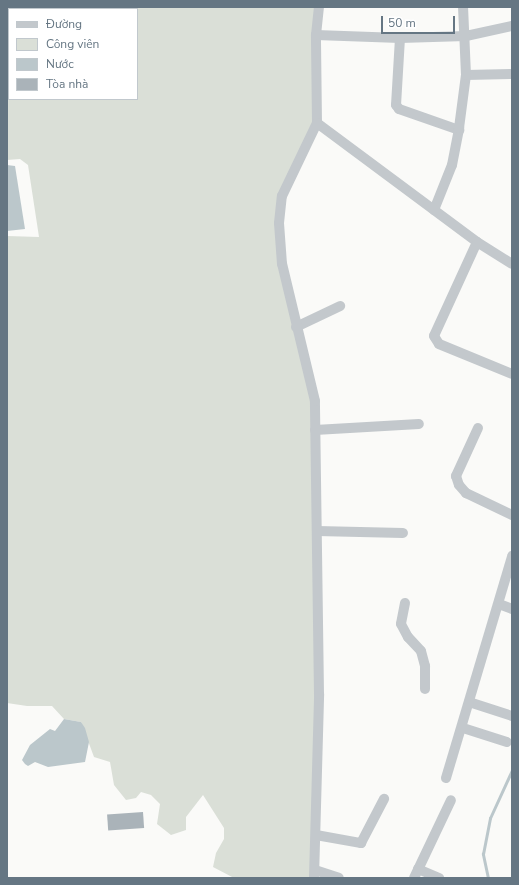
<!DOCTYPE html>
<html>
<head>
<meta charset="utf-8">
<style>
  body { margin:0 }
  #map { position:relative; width:519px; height:885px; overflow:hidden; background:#fafaf8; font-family:"Nunito Sans",sans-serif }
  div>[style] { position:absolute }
  .green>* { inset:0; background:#dadfd7 }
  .water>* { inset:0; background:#bbc7cb }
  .stream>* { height:3px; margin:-1.5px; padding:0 1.5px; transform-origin:1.5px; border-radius:1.5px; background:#bbc7cb }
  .building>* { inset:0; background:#aab3b9; transform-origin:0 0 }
  .minor>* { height:10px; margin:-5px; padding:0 5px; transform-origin:5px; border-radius:5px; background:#c3c8cc }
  span { translate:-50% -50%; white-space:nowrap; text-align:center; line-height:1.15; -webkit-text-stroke:4px #fff; paint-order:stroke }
  .frame { position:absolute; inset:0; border:8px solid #657683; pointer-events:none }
  .legend { position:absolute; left:8px; top:8px; width:130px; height:92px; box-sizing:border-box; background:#fff; border:1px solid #c1c8cd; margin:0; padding:5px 7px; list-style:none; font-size:12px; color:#657683 }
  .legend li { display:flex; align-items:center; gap:8px; height:20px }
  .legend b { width:20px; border:1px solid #c1c8cd }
  .scale { position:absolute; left:381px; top:16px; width:74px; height:18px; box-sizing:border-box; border:2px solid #657683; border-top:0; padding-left:5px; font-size:12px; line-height:14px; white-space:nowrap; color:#657683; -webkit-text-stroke:3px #fff; paint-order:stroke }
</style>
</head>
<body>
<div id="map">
  <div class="green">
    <i style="clip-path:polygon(evenodd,7px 7px,315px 7px,313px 123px,279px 195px,278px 265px,311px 402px,316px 696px,311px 878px,234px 878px,213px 867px,216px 853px,224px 839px,224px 828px,203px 795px,186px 817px,186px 830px,171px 835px,157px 824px,160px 804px,151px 795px,141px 792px,136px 798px,126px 800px,114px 785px,110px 762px,94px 757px,81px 722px,64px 719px,52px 706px,27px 706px,7px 703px,7px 236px,39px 237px,28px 165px,20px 159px,7px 160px,7px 7px,9px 9px,137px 9px,137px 99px,9px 99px,9px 9px)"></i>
  </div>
  <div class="water">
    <i style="clip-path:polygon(7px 165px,15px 166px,25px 229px,7px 231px)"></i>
    <i style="clip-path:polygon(64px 719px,81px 722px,85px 728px,89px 742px,85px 762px,48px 767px,35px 762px,28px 766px,25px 764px,22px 760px,30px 745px,50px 729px,55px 731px)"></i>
  </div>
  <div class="stream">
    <i style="left:488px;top:878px;width:25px;rotate:-102deg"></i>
    <i style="left:483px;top:854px;width:37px;rotate:-79deg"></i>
    <i style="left:490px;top:818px;width:53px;rotate:-65.4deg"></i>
  </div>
  <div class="building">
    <i style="left:143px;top:812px;width:16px;height:36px;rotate:86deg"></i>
  </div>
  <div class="minor">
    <i style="left:316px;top:35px;width:84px;rotate:2deg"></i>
    <i style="left:400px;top:38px;width:66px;rotate:-1.7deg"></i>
    <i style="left:466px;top:36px;width:47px;rotate:-12.3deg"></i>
    <i style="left:400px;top:38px;width:67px;rotate:93.4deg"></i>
    <i style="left:396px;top:105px;width:5px;rotate:53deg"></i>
    <i style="left:399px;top:109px;width:64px;rotate:19.3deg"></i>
    <i style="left:466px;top:75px;width:46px;rotate:-1.2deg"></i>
    <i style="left:317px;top:123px;width:88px;rotate:-90.7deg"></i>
    <i style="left:316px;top:35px;width:28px;rotate:-84deg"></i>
    <i style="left:434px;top:210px;width:48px;rotate:-68.2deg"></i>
    <i style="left:452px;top:165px;width:38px;rotate:-79deg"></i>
    <i style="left:459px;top:128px;width:53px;rotate:-82.5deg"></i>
    <i style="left:466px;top:75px;width:68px;rotate:-92.5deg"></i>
    <i style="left:477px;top:242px;width:103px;rotate:114.6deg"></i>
    <i style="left:434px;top:336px;width:9px;rotate:58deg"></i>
    <i style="left:439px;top:344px;width:79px;rotate:22.3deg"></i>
    <i style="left:296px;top:327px;width:49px;rotate:-25.5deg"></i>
    <i style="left:478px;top:428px;width:53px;rotate:114.6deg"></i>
    <i style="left:456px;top:476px;width:9px;rotate:72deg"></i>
    <i style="left:459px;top:485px;width:11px;rotate:49deg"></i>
    <i style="left:466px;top:493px;width:51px;rotate:25.6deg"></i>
    <i style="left:315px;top:430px;width:104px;rotate:-3.3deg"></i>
    <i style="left:317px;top:531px;width:86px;rotate:1.3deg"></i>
    <i style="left:405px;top:603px;width:21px;rotate:101deg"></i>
    <i style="left:401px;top:624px;width:15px;rotate:62deg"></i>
    <i style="left:408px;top:637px;width:19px;rotate:47deg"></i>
    <i style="left:421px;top:651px;width:16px;rotate:75deg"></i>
    <i style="left:425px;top:666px;width:23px;rotate:90deg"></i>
    <i style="left:499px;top:604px;width:14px;rotate:21deg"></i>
    <i style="left:469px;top:702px;width:45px;rotate:18deg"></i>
    <i style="left:463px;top:728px;width:46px;rotate:17.7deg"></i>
    <i style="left:446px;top:778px;width:232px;rotate:-73.4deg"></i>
    <i style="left:316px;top:835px;width:46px;rotate:10.1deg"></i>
    <i style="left:361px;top:843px;width:50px;rotate:-62.4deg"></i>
    <i style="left:418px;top:869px;width:23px;rotate:23deg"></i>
    <i style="left:315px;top:870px;width:25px;rotate:18deg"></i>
    <i style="left:314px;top:878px;width:184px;rotate:-88.4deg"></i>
    <i style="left:319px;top:694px;width:293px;rotate:-90.8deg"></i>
    <i style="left:315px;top:401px;width:141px;rotate:-103.5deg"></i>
    <i style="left:282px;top:264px;width:41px;rotate:-94.2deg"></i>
    <i style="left:279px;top:223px;width:27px;rotate:-84deg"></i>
    <i style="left:282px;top:196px;width:81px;rotate:-64.4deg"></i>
    <i style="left:317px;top:123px;width:199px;rotate:36.6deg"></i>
    <i style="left:477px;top:242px;width:41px;rotate:32.2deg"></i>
    <i style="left:414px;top:878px;width:86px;rotate:-64.6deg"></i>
  </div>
  <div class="frame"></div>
  <ul class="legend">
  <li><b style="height:5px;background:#c3c8cc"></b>Đường</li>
  <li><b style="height:11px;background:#dadfd7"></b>Công viên</li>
  <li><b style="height:11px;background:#bbc7cb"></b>Nước</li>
  <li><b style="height:11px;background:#aab3b9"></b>Tòa nhà</li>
  </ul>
  <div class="scale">50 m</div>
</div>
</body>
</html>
